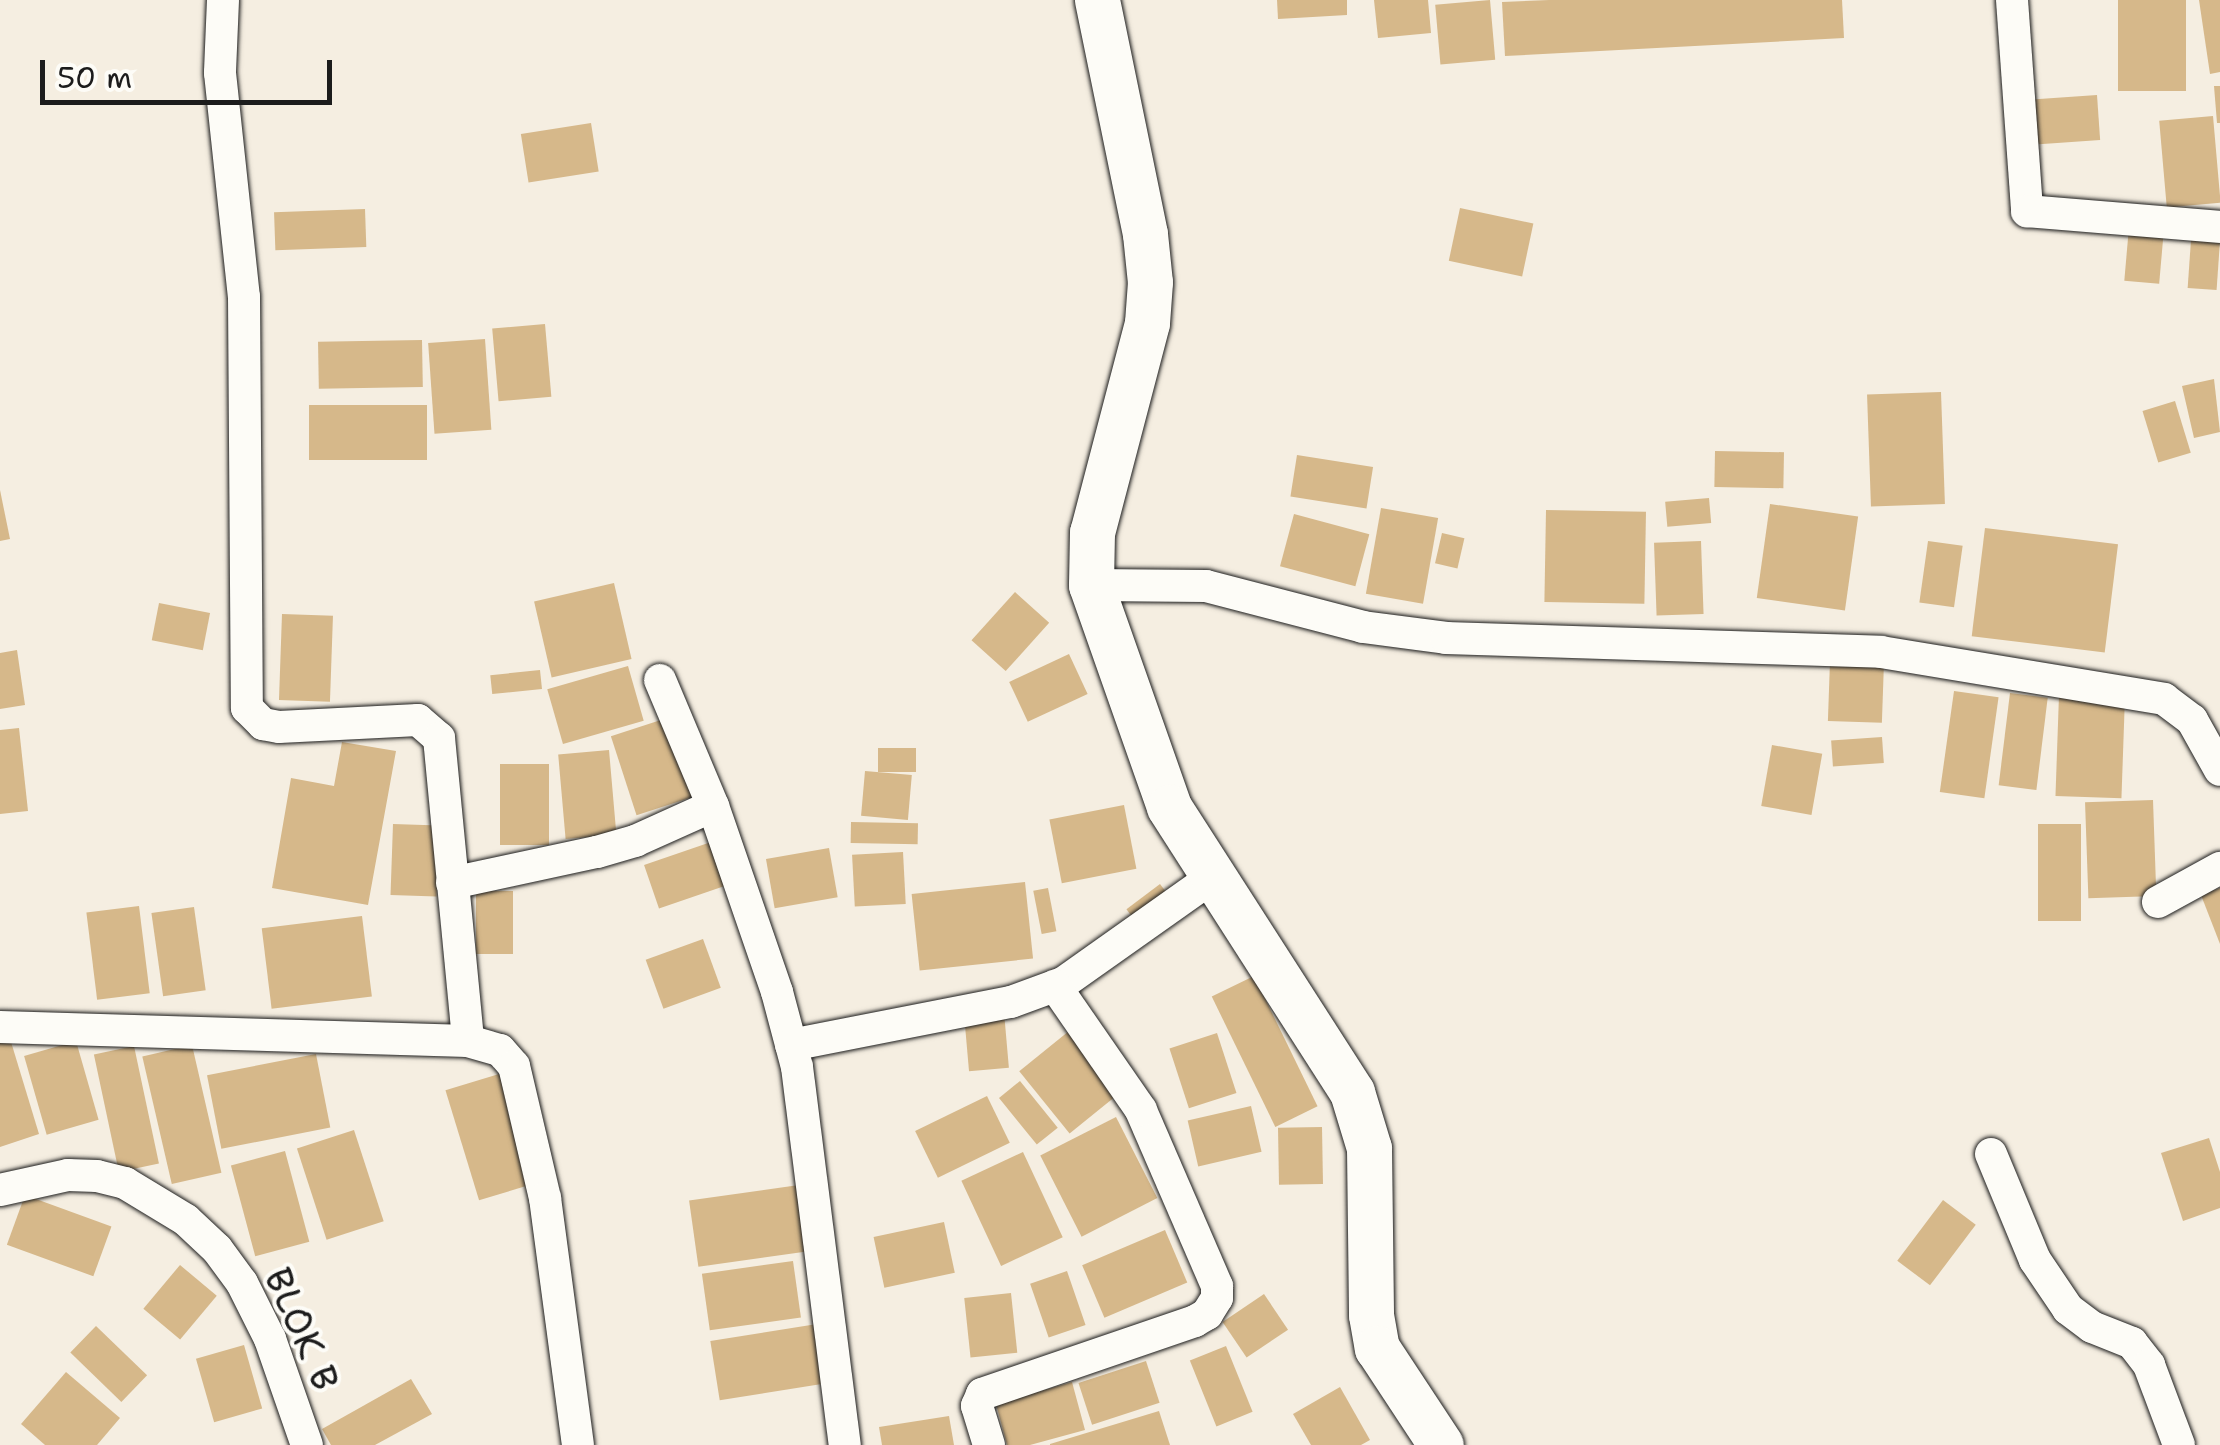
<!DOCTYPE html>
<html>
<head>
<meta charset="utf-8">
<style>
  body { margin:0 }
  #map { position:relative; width:2220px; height:1445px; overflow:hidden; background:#f5eee1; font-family:"Shantell Sans",sans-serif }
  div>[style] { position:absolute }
  .building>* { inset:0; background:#d6b88a; transform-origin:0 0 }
  .roads { filter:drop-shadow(0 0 2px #1c1c1c) drop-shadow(0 0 2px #1c1c1c) }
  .street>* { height:32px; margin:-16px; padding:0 16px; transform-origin:16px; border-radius:16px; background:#fdfcf7 }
  .secondary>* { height:45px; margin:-22.5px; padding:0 22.5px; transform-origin:22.5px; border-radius:22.5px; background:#fdfcf7 }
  span { translate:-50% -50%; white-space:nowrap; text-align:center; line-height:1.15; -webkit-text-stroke:8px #fdfcf7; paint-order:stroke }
  .street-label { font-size:38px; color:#1c1c1c }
  .scale { position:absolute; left:40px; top:60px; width:292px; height:45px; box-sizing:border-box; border:5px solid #1c1c1c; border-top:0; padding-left:12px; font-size:30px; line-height:35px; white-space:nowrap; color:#1c1c1c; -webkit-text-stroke:8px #fdfcf7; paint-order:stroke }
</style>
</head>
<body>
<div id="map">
  <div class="building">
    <i style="clip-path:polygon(1277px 0,1347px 0,1347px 15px,1278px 19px)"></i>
    <i style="clip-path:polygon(1374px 0,1428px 0,1431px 33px,1378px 38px)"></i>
    <i style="left:1490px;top:0;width:60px;height:55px;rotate:85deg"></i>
    <i style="clip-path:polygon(1549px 0,1842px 0,1844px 38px,1505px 56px,1502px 2px)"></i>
    <i style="left:2118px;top:0;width:68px;height:91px"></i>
    <i style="clip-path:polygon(2199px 0,2220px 0,2220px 72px,2210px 74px)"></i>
    <i style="clip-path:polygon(2214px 86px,2220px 86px,2220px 123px,2217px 123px)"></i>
    <i style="left:2097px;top:95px;width:45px;height:70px;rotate:86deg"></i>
    <i style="left:2213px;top:116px;width:87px;height:54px;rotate:85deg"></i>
    <i style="left:591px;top:123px;width:49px;height:71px;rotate:81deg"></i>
    <i style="left:1460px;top:208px;width:75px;height:54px;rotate:12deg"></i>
    <i style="left:365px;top:209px;width:38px;height:91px;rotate:88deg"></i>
    <i style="left:2129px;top:227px;width:35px;height:54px;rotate:5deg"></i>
    <i style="left:2191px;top:240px;width:29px;height:48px;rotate:4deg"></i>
    <i style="left:545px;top:324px;width:73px;height:53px;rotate:85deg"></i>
    <i style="left:485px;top:339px;width:91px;height:57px;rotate:86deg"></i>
    <i style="left:422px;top:340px;width:47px;height:104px;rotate:89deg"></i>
    <i style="clip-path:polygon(2214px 379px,2220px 432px,2194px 438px,2182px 386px)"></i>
    <i style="left:1941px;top:392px;width:112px;height:74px;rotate:88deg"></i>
    <i style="left:2175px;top:401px;width:54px;height:34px;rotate:73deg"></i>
    <i style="left:309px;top:405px;width:118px;height:55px"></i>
    <i style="left:1715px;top:451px;width:69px;height:36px;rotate:1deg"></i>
    <i style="left:1297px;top:455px;width:77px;height:42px;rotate:9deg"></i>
    <i style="clip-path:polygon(0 490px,10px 539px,0 541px)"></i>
    <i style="left:1709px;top:498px;width:25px;height:44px;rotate:85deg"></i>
    <i style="left:1770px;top:504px;width:89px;height:95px;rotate:8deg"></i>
    <i style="left:1381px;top:508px;width:58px;height:87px;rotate:10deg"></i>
    <i style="left:1546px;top:510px;width:100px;height:92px;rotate:1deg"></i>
    <i style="left:1294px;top:514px;width:78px;height:54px;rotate:15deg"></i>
    <i style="left:1985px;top:528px;width:134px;height:109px;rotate:7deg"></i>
    <i style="left:1442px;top:533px;width:23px;height:31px;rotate:13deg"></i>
    <i style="left:1701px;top:541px;width:73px;height:47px;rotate:88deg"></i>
    <i style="left:1928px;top:541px;width:35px;height:62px;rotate:8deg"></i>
    <i style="left:614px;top:583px;width:78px;height:82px;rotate:77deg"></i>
    <i style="left:1015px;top:592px;width:46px;height:65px;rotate:42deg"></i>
    <i style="left:159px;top:603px;width:52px;height:38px;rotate:11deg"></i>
    <i style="left:282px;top:614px;width:51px;height:86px;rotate:2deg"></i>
    <i style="clip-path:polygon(17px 650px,25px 705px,0 709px,0 653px)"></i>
    <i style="left:1069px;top:654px;width:44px;height:66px;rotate:65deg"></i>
    <i style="left:1830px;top:661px;width:54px;height:60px;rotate:2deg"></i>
    <i style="left:628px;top:666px;width:57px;height:84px;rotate:74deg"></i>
    <i style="left:540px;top:670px;width:19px;height:50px;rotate:84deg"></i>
    <i style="left:1954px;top:691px;width:45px;height:102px;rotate:8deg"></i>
    <i style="left:2010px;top:693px;width:38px;height:93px;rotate:7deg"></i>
    <i style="left:2059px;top:695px;width:66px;height:101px;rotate:2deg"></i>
    <i style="left:667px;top:718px;width:83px;height:59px;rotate:72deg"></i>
    <i style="clip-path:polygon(19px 728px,28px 811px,0 814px,0 730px)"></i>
    <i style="left:1882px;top:737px;width:26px;height:51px;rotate:86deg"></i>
    <i style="clip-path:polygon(342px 742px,396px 751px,368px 905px,272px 888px,291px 778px,334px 786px)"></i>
    <i style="left:1772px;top:745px;width:51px;height:62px;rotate:10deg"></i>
    <i style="left:878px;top:748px;width:38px;height:24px"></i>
    <i style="left:609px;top:750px;width:85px;height:51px;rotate:85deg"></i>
    <i style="left:500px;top:764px;width:49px;height:81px"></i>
    <i style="left:865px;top:771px;width:47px;height:45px;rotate:5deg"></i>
    <i style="left:2153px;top:800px;width:96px;height:68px;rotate:88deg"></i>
    <i style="left:1124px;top:805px;width:65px;height:76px;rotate:79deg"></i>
    <i style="left:851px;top:822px;width:67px;height:21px;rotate:1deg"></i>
    <i style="left:393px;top:824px;width:46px;height:71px;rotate:2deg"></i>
    <i style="left:2038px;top:824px;width:43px;height:97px"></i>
    <i style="left:714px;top:841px;width:46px;height:74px;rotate:71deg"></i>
    <i style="left:829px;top:848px;width:50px;height:64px;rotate:80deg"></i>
    <i style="left:903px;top:852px;width:52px;height:51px;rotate:87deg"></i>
    <i style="left:1025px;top:882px;width:77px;height:114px;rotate:84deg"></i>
    <i style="left:1160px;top:884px;width:20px;height:42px;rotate:53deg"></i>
    <i style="left:1048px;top:888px;width:44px;height:15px;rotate:79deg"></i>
    <i style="clip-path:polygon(2220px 888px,2220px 944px,2201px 895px)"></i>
    <i style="left:513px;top:891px;width:63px;height:37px;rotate:90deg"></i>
    <i style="left:139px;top:906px;width:88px;height:53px;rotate:83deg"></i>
    <i style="left:194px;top:907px;width:84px;height:43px;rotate:82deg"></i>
    <i style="left:362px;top:916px;width:81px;height:101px;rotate:83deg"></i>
    <i style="left:703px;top:939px;width:52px;height:61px;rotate:70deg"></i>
    <i style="left:1254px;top:976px;width:145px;height:47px;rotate:64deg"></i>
    <i style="left:1004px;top:1012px;width:56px;height:40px;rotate:85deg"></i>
    <i style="left:1069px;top:1031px;width:80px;height:64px;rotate:51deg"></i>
    <i style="clip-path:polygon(8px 1032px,39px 1134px,0 1147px,0 1035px)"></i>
    <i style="left:1217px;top:1033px;width:63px;height:50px;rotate:72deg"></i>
    <i style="left:76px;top:1041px;width:82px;height:54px;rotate:74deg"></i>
    <i style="left:192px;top:1045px;width:131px;height:51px;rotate:77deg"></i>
    <i style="left:134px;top:1046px;width:120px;height:41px;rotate:78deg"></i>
    <i style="left:316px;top:1054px;width:75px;height:111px;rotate:79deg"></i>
    <i style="left:499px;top:1074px;width:115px;height:56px;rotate:73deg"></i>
    <i style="left:1020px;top:1081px;width:60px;height:27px;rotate:51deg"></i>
    <i style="left:987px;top:1096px;width:52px;height:80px;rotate:64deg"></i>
    <i style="left:1251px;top:1106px;width:47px;height:65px;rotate:77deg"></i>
    <i style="left:1116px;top:1117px;width:91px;height:85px;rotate:63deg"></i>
    <i style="left:1322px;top:1127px;width:57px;height:44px;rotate:89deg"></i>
    <i style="left:354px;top:1130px;width:96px;height:60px;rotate:72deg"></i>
    <i style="clip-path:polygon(2209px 1138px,2220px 1172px,2220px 1208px,2183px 1221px,2161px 1153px)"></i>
    <i style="left:285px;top:1151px;width:94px;height:56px;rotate:75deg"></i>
    <i style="left:1023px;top:1152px;width:94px;height:68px;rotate:65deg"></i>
    <i style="left:799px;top:1185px;width:67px;height:111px;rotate:82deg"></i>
    <i style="left:25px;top:1195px;width:92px;height:53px;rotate:20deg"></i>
    <i style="left:1943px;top:1200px;width:41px;height:76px;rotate:37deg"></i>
    <i style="left:944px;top:1222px;width:52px;height:72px;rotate:78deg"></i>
    <i style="left:1165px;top:1230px;width:57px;height:90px;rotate:67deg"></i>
    <i style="left:793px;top:1261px;width:57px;height:92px;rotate:82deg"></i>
    <i style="left:180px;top:1265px;width:48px;height:57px;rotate:40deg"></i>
    <i style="left:1067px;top:1271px;width:57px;height:39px;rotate:71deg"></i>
    <i style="left:1011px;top:1293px;width:60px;height:47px;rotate:84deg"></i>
    <i style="left:1264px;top:1294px;width:43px;height:50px;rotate:56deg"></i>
    <i style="left:817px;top:1324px;width:60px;height:108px;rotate:81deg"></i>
    <i style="left:96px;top:1326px;width:71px;height:37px;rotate:44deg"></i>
    <i style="left:244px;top:1345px;width:66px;height:50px;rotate:74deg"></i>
    <i style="left:1226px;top:1346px;width:71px;height:39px;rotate:68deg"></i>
    <i style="left:1146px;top:1361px;width:44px;height:71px;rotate:72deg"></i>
    <i style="clip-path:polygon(66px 1372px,120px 1418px,97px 1445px,45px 1445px,21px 1424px)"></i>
    <i style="clip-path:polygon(411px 1379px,432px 1414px,375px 1445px,331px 1445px,322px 1429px)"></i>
    <i style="clip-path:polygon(1072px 1382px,1085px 1430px,1030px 1445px,1007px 1445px,996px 1404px)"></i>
    <i style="clip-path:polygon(1340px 1387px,1370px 1440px,1361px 1445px,1311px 1445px,1293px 1414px)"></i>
    <i style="clip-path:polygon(1159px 1411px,1170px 1445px,1050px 1445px,1050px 1444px)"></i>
    <i style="clip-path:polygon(949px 1416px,954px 1445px,882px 1445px,879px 1427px)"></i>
  </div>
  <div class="roads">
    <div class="street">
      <i style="left:223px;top:0;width:73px;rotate:92.4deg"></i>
      <i style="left:220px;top:73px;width:225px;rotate:83.9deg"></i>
      <i style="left:244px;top:297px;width:411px;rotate:89.6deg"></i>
      <i style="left:247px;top:708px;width:23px;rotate:45deg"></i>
      <i style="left:263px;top:724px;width:16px;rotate:11deg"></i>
      <i style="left:279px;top:727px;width:139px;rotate:-2.9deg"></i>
      <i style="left:418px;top:720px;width:28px;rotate:41deg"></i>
      <i style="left:439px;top:738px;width:304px;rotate:84.5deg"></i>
      <i style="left:2012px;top:0;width:212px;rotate:85.9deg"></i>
      <i style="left:2027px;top:211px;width:194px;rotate:4.7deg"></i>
      <i style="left:1091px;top:585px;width:115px;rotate:0.5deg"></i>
      <i style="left:1206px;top:586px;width:162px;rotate:14.6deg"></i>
      <i style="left:1363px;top:627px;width:84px;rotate:7.5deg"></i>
      <i style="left:1446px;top:638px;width:435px;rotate:1.8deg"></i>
      <i style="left:1881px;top:652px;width:287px;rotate:9.4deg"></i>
      <i style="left:2164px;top:699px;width:35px;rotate:37deg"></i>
      <i style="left:2192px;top:720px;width:57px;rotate:60.8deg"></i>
      <i style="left:660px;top:680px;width:137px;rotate:67.2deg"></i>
      <i style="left:452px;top:883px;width:148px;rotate:-12.1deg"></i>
      <i style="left:597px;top:852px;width:40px;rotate:-16deg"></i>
      <i style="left:635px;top:841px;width:85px;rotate:-24.2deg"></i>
      <i style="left:713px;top:806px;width:197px;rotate:71deg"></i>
      <i style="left:777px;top:992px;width:78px;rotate:75.1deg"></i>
      <i style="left:797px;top:1067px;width:381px;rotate:82.8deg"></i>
      <i style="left:2158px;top:902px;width:71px;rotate:-28.7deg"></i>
      <i style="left:0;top:1027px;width:468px;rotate:1.7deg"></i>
      <i style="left:468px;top:1041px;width:33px;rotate:16deg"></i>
      <i style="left:500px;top:1050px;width:21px;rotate:49deg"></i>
      <i style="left:514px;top:1066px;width:136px;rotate:76.8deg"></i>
      <i style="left:545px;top:1198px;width:249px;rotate:82.4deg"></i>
      <i style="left:791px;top:1045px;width:224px;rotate:-11.1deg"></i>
      <i style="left:1011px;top:1002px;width:55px;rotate:-20.1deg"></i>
      <i style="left:1063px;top:983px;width:185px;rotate:-35.3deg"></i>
      <i style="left:1991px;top:1154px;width:115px;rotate:67.5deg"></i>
      <i style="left:2035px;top:1260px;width:59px;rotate:56deg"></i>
      <i style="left:2068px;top:1309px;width:30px;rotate:37deg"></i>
      <i style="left:2092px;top:1327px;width:43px;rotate:21.8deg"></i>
      <i style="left:2132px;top:1343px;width:28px;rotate:52deg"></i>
      <i style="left:2149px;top:1365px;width:85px;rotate:69.4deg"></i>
      <i style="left:0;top:1190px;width:70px;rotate:-12.4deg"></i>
      <i style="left:68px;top:1175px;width:29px;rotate:2deg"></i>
      <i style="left:97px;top:1176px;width:29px;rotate:14deg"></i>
      <i style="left:125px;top:1183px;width:71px;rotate:31.2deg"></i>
      <i style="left:186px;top:1220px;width:42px;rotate:43.1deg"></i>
      <i style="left:217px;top:1249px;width:42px;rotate:53.7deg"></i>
      <i style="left:242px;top:1283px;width:63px;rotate:63.4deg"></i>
      <i style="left:270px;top:1339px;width:112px;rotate:70.8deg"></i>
      <i style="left:989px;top:1445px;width:41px;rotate:-107.1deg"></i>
      <i style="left:977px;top:1406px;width:13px;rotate:-67deg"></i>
      <i style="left:982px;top:1394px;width:225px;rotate:-18.9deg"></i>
      <i style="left:1195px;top:1321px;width:14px;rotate:-30deg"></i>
      <i style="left:1207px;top:1314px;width:19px;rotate:-58deg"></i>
      <i style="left:1217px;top:1298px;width:12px;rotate:-90deg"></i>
      <i style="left:1217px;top:1286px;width:192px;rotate:-113.4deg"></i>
      <i style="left:1141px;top:1110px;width:151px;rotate:-124.7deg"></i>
    </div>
    <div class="secondary">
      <i style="left:1097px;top:0;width:239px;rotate:78.4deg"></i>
      <i style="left:1145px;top:234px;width:48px;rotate:84.1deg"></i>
      <i style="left:1150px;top:282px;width:41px;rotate:94.2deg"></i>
      <i style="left:1147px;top:323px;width:216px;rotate:104.7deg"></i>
      <i style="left:1092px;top:532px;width:53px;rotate:91.1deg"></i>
      <i style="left:1091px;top:585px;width:235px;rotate:70.6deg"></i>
      <i style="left:1169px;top:807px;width:339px;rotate:57.3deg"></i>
      <i style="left:1352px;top:1092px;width:59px;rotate:73.1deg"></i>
      <i style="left:1369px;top:1148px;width:167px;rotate:89.3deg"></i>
      <i style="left:1371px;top:1315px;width:34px;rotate:80deg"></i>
      <i style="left:1377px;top:1348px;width:116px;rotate:56.6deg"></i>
    </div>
  </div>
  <div class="street-label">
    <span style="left:302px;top:1329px;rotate:66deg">BLOK B</span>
  </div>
  <div class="scale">50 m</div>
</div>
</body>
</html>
